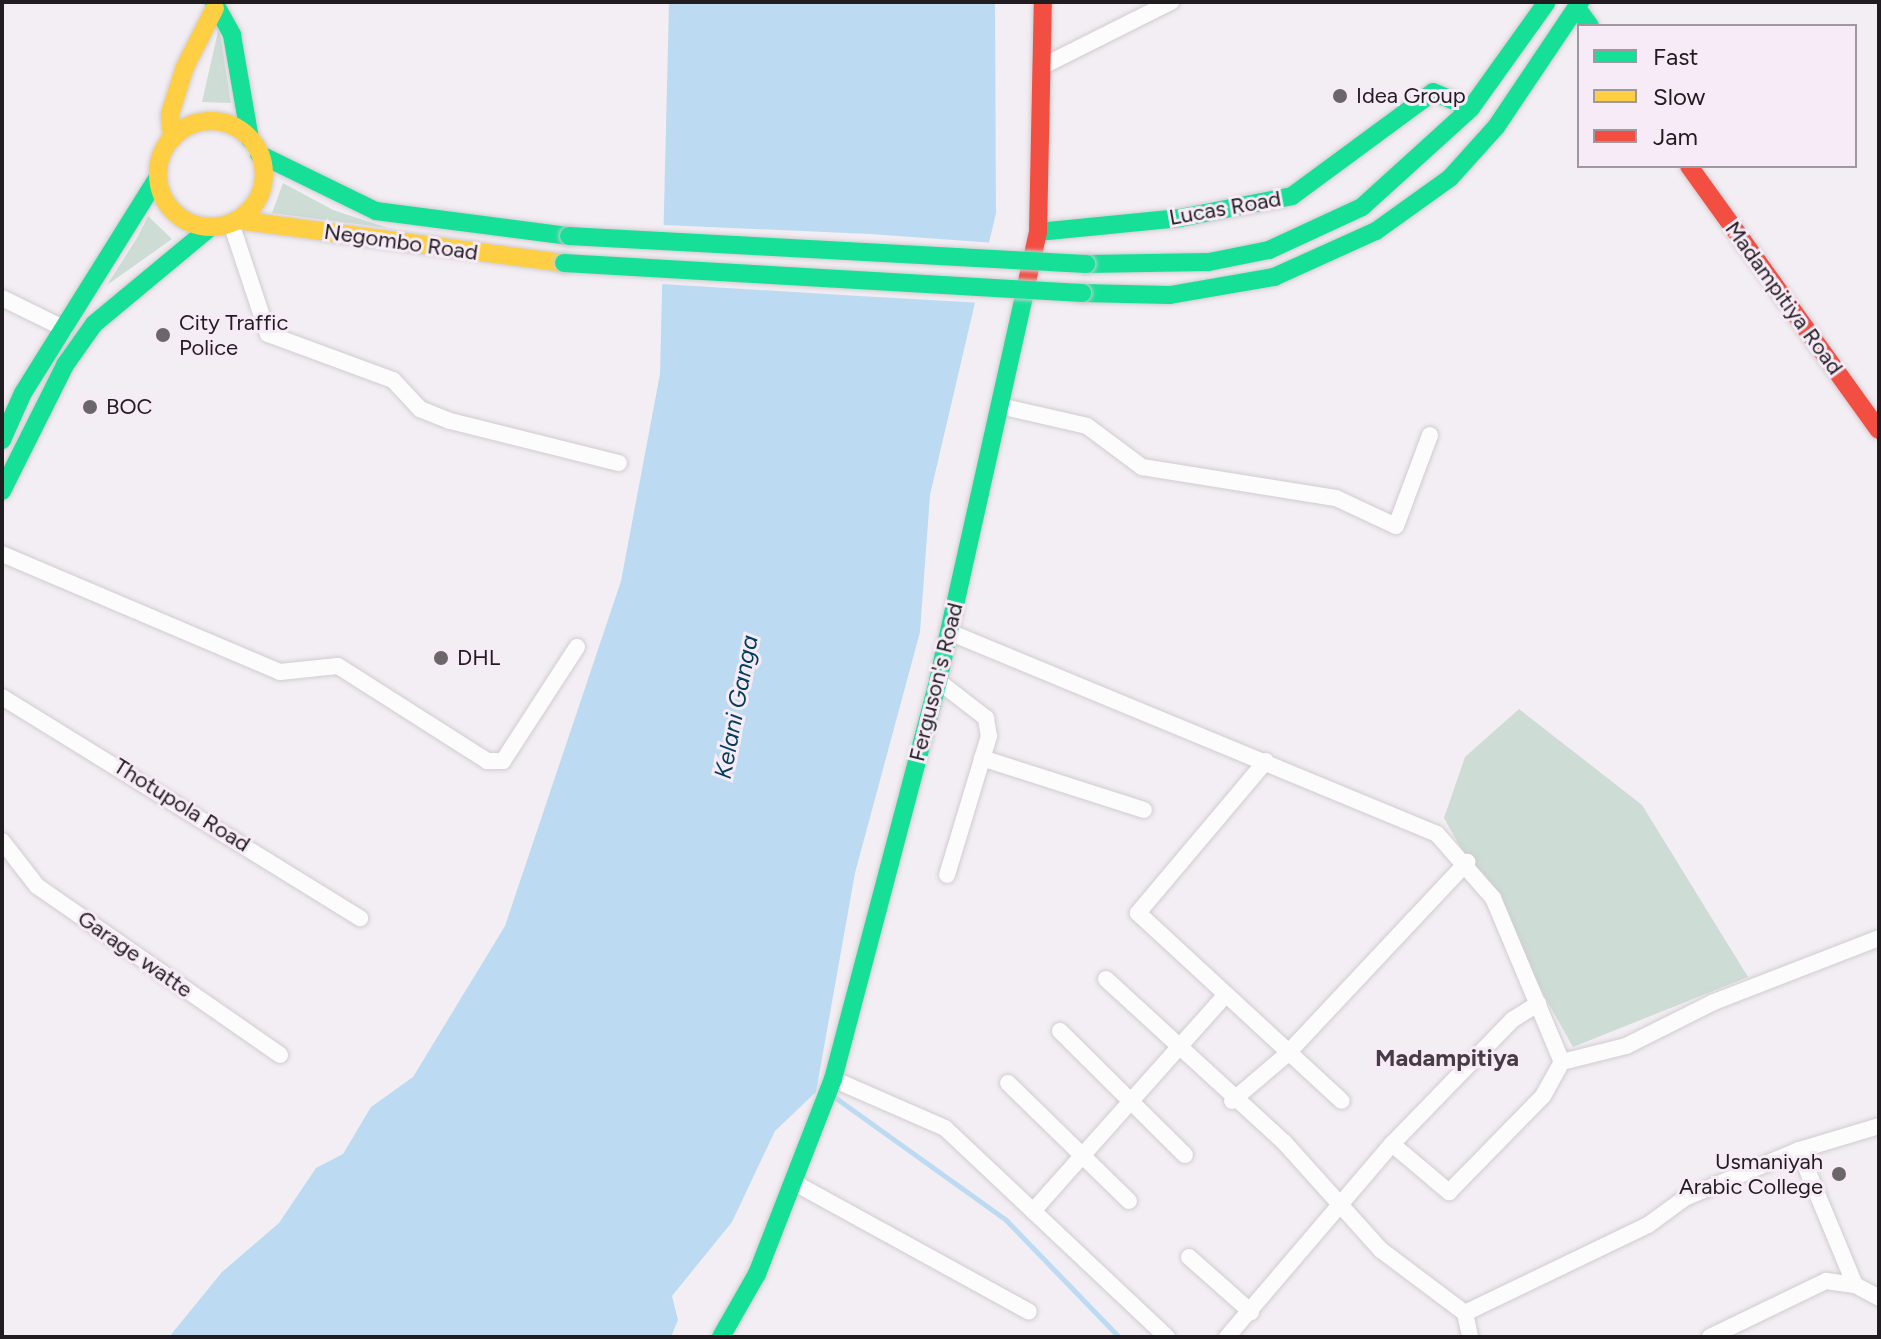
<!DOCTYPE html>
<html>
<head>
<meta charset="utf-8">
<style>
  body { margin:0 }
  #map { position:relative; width:1881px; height:1339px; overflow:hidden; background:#f3eef3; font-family:Figtree,sans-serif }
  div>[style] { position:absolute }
  .green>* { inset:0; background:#cddcd5 }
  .water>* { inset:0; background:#bcdbf3 }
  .pier>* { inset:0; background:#f3eef3 }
  .stream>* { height:5px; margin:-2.5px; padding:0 2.5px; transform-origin:2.5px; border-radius:2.5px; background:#bcdbf3 }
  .roads { filter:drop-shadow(0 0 2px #d0ccd0) drop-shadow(0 0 2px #d0ccd0) }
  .street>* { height:16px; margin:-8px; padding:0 8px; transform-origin:8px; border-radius:8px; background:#fdfcfd }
  .fast>* { height:18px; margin:-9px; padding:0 9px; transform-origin:9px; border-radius:9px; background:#16e098 }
  .slow>* { height:18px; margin:-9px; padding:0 9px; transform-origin:9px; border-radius:9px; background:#ffcf43 }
  .slow>.ring { margin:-9px; padding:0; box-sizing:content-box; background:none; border:18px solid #ffcf43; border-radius:50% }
  .jam>* { height:18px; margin:-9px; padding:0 9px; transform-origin:9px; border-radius:9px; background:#f24e42 }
  .bridges { filter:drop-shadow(0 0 2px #d0ccd0) drop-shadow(0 0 2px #d0ccd0) }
  .fast-bridge>* { height:18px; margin:-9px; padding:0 9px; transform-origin:9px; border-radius:9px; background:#16e098 }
  .dots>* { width:22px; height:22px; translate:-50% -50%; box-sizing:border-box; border:4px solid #f6ebf6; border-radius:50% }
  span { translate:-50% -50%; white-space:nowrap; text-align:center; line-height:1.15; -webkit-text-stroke:6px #f6ebf6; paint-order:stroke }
  .poi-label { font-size:22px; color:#201c20 }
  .left { translate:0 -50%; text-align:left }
  .right { translate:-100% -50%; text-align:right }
  .street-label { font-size:22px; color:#201c20 }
  .water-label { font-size:24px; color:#013d5c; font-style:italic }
  .neighbourhood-label { font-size:24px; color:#453c45; font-weight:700 }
  .frame { position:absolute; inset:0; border:4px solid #201c20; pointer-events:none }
  .legend { position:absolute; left:1577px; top:24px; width:280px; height:144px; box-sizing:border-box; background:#f6ebf6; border:2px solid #a098a0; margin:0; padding:10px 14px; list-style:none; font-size:24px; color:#201c20 }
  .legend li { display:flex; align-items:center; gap:16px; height:40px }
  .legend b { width:40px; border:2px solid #a098a0 }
</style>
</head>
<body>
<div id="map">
  <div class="green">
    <i style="clip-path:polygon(219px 27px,231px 103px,202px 102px)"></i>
    <i style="clip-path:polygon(283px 183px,333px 210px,388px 228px,272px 213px)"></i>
    <i style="clip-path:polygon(148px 216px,172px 239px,107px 285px,137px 238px)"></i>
    <i style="clip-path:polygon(1519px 709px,1642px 805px,1748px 977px,1573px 1047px,1444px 818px,1465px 757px)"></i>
  </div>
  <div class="water">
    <i style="clip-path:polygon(669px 2px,995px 2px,996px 213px,930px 495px,920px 632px,855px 873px,816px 1092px,775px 1131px,732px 1222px,672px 1296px,678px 1320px,671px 1337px,169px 1337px,222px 1272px,279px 1223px,316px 1168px,343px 1154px,371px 1107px,413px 1077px,505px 926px,621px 581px,660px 374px)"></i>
  </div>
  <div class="pier">
    <i style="clip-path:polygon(663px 225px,870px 234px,995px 243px,983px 303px,859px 296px,661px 284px)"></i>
  </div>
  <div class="stream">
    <i style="left:833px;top:1096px;width:213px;rotate:35.6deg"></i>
    <i style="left:1006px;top:1220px;width:163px;rotate:46deg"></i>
  </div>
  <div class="roads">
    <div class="street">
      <i style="left:1047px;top:64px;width:139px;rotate:-26.6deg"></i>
      <i style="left:231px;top:223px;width:117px;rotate:71.6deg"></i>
      <i style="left:268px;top:334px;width:133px;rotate:20.2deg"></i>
      <i style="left:393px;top:380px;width:40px;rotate:47deg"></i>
      <i style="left:420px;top:409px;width:32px;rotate:22deg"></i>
      <i style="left:450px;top:421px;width:174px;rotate:14deg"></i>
      <i style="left:2px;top:298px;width:70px;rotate:26.2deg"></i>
      <i style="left:1000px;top:406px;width:89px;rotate:12.9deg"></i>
      <i style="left:1087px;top:426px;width:69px;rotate:36.7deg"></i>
      <i style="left:1142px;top:467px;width:196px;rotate:9.1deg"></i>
      <i style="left:1336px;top:498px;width:66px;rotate:25deg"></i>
      <i style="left:1396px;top:526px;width:97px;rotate:-69.5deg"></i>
      <i style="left:2px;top:554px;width:302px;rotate:23deg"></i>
      <i style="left:280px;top:672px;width:58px;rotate:-5.9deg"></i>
      <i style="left:338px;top:666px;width:177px;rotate:32.5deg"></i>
      <i style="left:487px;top:761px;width:16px"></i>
      <i style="left:503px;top:761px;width:136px;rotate:-57deg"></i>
      <i style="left:949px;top:632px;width:528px;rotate:22.49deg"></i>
      <i style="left:1437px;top:834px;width:85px;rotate:48.8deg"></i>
      <i style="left:1493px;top:898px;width:178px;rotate:67.2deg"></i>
      <i style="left:1562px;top:1062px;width:66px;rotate:-14deg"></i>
      <i style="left:1626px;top:1046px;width:98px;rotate:-26.6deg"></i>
      <i style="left:1714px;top:1002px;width:177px;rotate:-21.2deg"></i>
      <i style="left:938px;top:681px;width:61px;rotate:37.6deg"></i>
      <i style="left:986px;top:718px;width:18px;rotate:81deg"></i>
      <i style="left:989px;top:736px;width:145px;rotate:106.8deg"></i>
      <i style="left:2px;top:697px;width:421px;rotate:31.7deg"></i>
      <i style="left:982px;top:758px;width:170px;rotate:17.8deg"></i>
      <i style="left:1266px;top:761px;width:199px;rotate:130.1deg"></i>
      <i style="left:1138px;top:913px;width:277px;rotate:42.7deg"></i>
      <i style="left:2px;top:841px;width:57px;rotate:52.1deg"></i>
      <i style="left:37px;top:886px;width:296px;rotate:34.8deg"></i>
      <i style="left:1106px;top:979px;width:241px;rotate:42.5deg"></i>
      <i style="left:1284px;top:1142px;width:145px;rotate:48.1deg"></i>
      <i style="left:1381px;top:1250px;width:105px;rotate:36.9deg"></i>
      <i style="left:1465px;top:1313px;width:25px;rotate:78deg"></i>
      <i style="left:1060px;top:1031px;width:176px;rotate:44.8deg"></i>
      <i style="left:833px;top:1079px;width:122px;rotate:23.6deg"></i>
      <i style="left:945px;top:1128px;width:305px;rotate:43.3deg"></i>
      <i style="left:1008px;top:1083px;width:169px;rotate:44.3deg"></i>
      <i style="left:1232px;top:1101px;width:71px;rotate:-40.4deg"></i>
      <i style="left:1286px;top:1055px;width:265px;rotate:-46.8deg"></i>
      <i style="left:1392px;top:1144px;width:75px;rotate:40.1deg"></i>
      <i style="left:1449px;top:1192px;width:134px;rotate:-45.6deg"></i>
      <i style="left:1543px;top:1096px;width:39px;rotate:-61deg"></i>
      <i style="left:1799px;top:1150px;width:84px;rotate:-16.7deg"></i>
      <i style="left:793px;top:1182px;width:269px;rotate:28.8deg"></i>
      <i style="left:1033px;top:1211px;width:285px;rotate:-48.3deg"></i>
      <i style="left:1189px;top:1257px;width:83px;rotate:41.6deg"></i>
      <i style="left:1465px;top:1313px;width:203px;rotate:-25.7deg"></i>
      <i style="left:1648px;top:1225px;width:46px;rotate:-36.1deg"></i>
      <i style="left:1685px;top:1198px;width:124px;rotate:-22.8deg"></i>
      <i style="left:1799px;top:1150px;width:146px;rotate:67.5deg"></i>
      <i style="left:1227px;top:1337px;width:254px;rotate:-49.5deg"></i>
      <i style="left:1392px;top:1144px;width:173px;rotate:-45.9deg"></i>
      <i style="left:1512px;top:1020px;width:31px;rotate:-32deg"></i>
      <i style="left:1710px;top:1337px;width:129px;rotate:-25.8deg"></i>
      <i style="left:1826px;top:1281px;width:29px;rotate:8deg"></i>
      <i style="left:1855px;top:1285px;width:27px;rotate:28deg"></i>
    </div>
    <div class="fast">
      <i style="left:214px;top:2px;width:38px;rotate:61deg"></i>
      <i style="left:232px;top:35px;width:106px;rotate:80.2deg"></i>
      <i style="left:1577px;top:8px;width:22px;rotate:54deg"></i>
      <i style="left:259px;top:154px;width:130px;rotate:26deg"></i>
      <i style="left:376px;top:211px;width:195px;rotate:7.4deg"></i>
      <i style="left:1038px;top:232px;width:143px;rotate:-5.6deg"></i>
      <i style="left:1180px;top:218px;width:114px;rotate:-11.1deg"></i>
      <i style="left:1292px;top:196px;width:175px;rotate:-36.4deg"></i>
      <i style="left:1433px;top:92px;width:41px;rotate:22.8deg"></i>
      <i style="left:1086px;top:264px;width:123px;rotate:-0.9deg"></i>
      <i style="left:1209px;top:262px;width:61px;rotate:-11.3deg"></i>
      <i style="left:1269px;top:250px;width:102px;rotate:-24.8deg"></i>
      <i style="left:1362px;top:207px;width:147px;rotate:-42.2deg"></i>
      <i style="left:1471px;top:108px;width:130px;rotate:-54.4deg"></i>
      <i style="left:1082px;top:293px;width:88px;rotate:1.3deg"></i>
      <i style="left:1170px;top:295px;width:106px;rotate:-9.8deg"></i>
      <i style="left:1274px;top:277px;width:112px;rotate:-24.3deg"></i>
      <i style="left:1376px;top:231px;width:91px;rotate:-35.6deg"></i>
      <i style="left:1450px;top:178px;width:69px;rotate:-48deg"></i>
      <i style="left:1496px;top:127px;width:151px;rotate:-56.1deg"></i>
      <i style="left:2px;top:440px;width:51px;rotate:-65.9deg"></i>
      <i style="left:23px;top:393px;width:255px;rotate:-58deg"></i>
      <i style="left:2px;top:491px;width:141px;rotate:-63.4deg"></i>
      <i style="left:65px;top:365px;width:50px;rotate:-54.7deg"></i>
      <i style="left:94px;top:324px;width:152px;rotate:-39.7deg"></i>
      <i style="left:721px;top:1337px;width:73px;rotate:-60.3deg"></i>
      <i style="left:757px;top:1274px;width:209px;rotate:-68.7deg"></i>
      <i style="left:833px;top:1079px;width:412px;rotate:-75.2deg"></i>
      <i style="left:938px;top:681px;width:405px;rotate:-77.4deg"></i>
    </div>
    <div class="slow">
      <i class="ring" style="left:158px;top:121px;width:88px;height:88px"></i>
      <i style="left:172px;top:139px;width:25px;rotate:-95deg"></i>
      <i style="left:170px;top:114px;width:49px;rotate:-72.3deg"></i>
      <i style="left:185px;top:67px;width:66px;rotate:-63deg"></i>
      <i style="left:237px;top:220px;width:330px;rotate:7.5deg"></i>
    </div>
    <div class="jam">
      <i style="left:1689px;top:166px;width:325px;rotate:54.3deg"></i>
      <i style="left:1026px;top:286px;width:55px;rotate:-77.5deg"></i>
      <i style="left:1038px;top:232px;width:230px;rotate:-88.8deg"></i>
    </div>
  </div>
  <div class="bridges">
    <div class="fast-bridge">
      <i style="left:569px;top:236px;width:518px;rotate:3.1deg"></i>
      <i style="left:564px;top:263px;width:519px;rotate:3.31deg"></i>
    </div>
  </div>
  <div class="dots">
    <i style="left:1340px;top:96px;background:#6a666a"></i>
    <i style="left:163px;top:335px;background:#6a666a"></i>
    <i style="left:90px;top:407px;background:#6a666a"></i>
    <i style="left:441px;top:658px;background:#6a666a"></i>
    <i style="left:1839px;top:1174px;background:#6a666a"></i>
  </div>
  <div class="poi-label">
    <span class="left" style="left:1356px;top:96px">Idea Group</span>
    <span class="left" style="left:179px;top:335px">City Traffic<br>Police</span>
    <span class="left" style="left:106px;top:407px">BOC</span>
    <span class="left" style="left:457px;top:658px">DHL</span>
    <span class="right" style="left:1823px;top:1174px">Usmaniyah<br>Arabic College</span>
  </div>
  <div class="street-label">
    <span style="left:1225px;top:208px;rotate:-10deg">Lucas Road</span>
    <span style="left:401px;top:242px;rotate:8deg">Negombo Road</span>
    <span style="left:1784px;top:298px;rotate:54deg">Madampitiya Road</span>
    <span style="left:936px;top:682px;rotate:-76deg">Ferguson's Road</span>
    <span style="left:182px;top:805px;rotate:32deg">Thotupola Road</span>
    <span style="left:135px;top:954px;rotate:35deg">Garage watte</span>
  </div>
  <div class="water-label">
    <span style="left:736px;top:707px;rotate:-79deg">Kelani Ganga</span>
  </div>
  <div class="neighbourhood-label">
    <span style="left:1447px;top:1058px">Madampitiya</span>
  </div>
  <div class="frame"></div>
  <ul class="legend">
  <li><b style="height:10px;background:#16e098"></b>Fast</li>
  <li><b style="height:10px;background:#ffcf43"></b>Slow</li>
  <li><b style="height:10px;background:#f24e42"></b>Jam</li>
  </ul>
</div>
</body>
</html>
